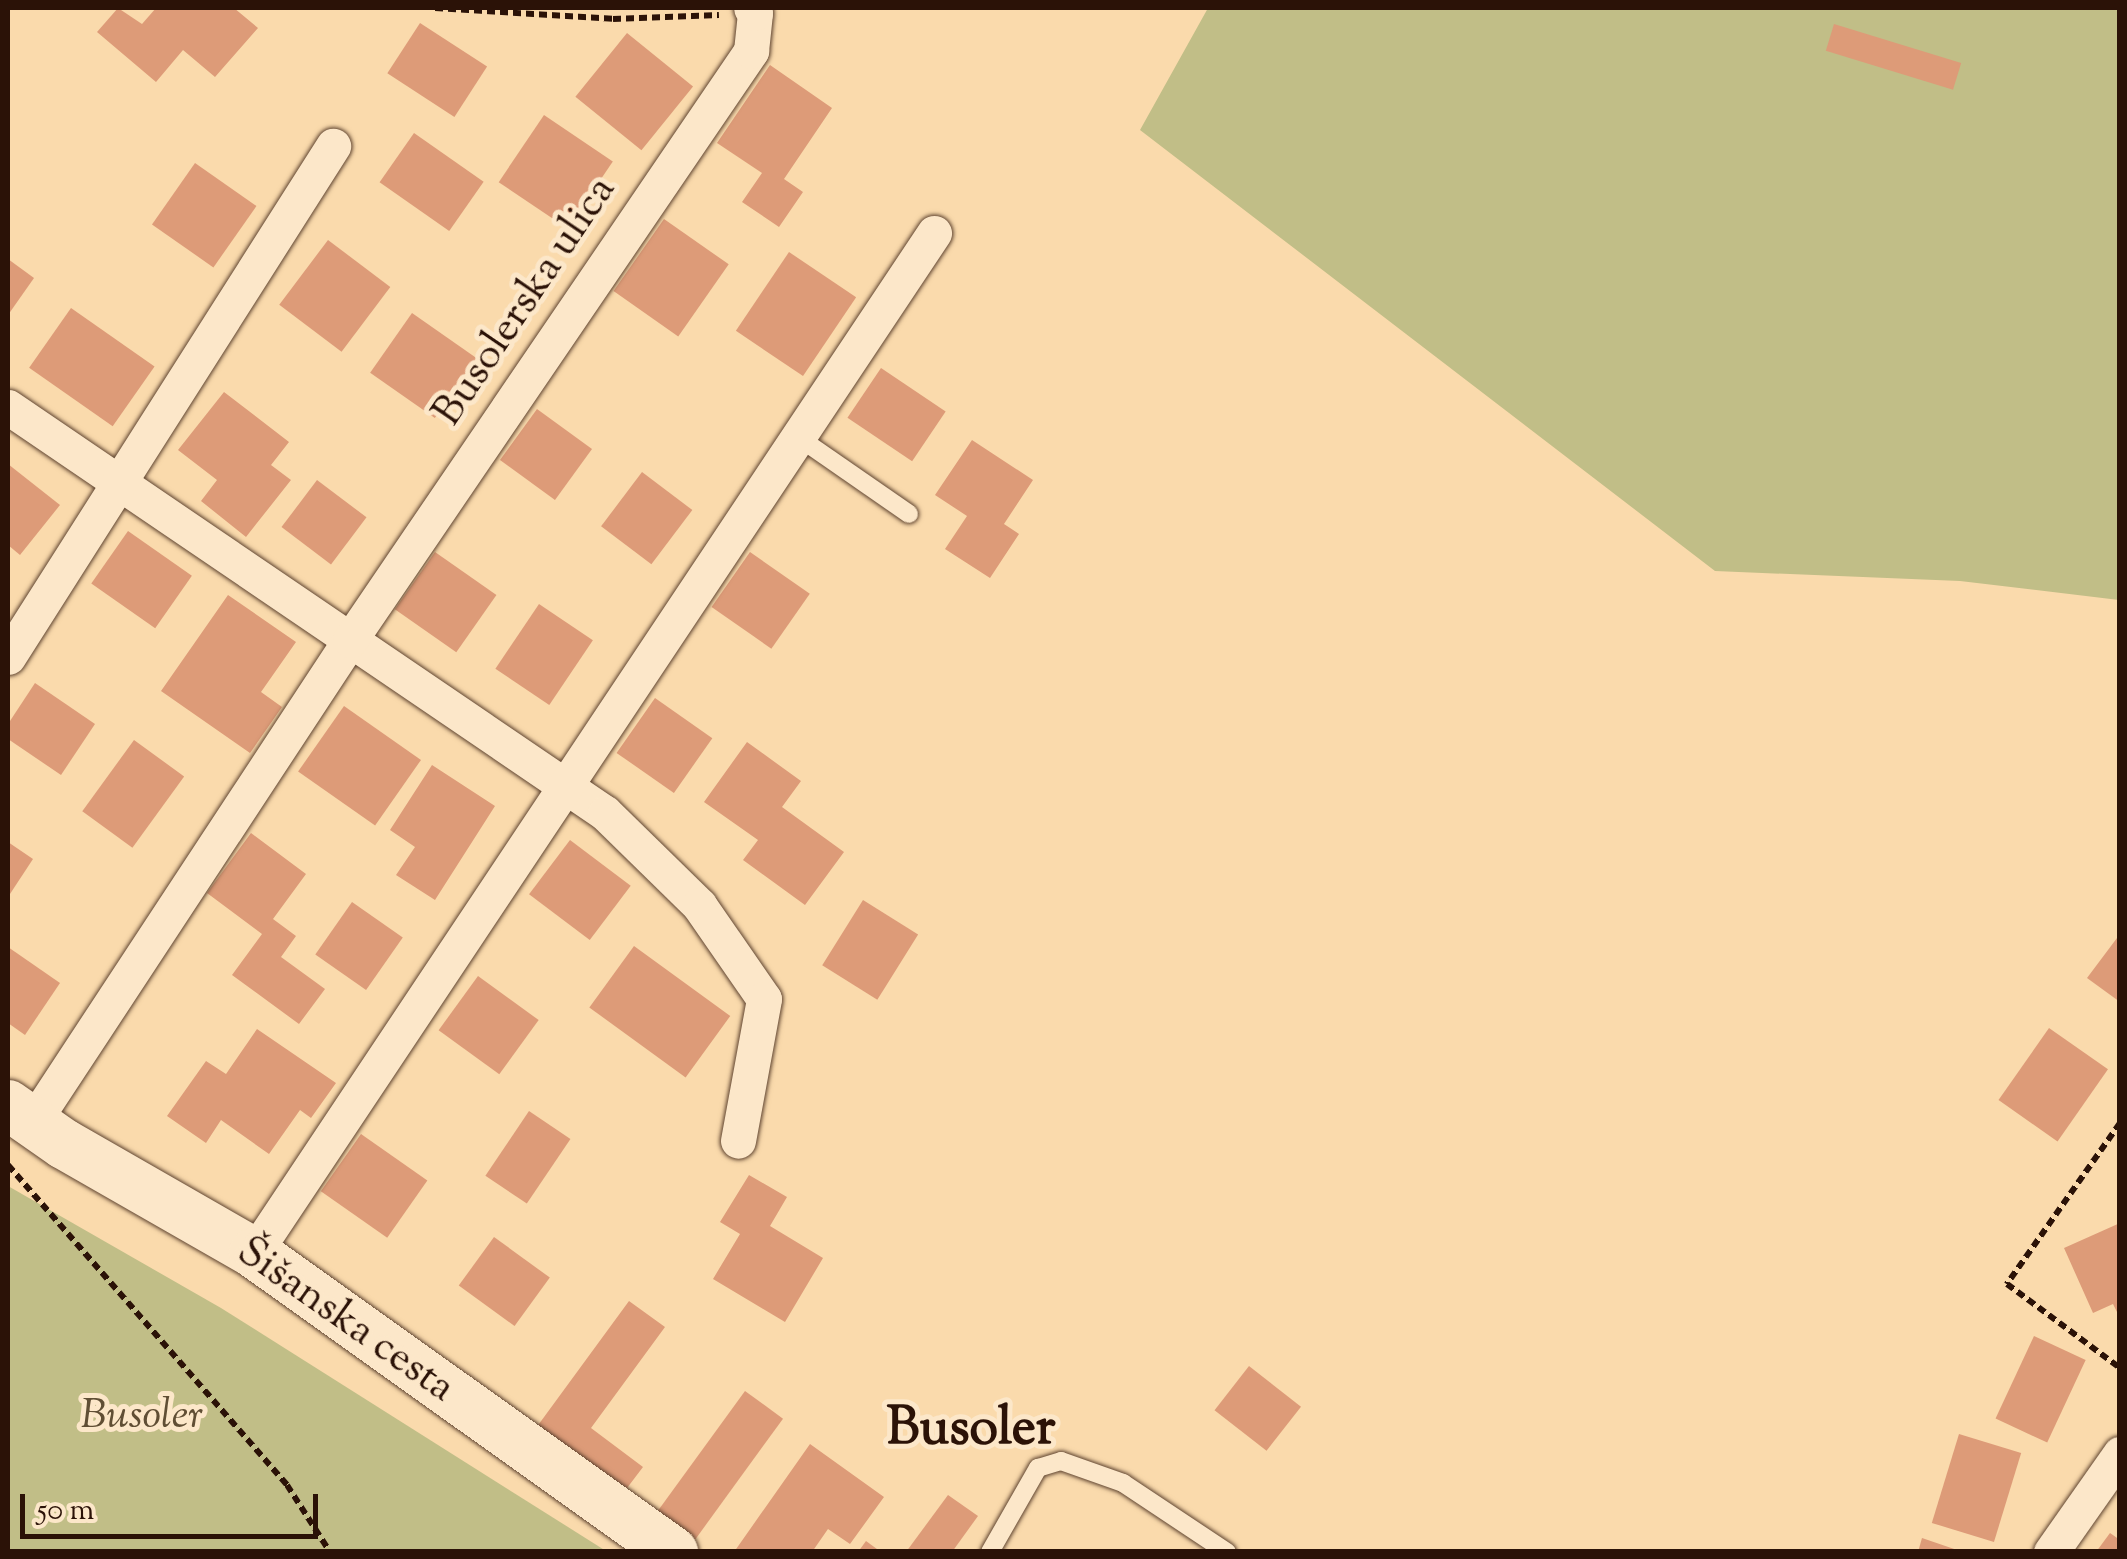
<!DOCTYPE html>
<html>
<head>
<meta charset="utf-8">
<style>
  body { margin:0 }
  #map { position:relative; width:2127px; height:1559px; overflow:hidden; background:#fadaac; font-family:"Sorts Mill Goudy",serif }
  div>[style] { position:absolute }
  .green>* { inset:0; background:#c1be87 }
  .building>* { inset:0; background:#dd9b78; transform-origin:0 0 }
  .path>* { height:6px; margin-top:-3px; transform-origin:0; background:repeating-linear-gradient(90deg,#2b1207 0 8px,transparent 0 13px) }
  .roads { filter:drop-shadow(0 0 2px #5f4430) drop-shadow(0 0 2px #5f4430) }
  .lane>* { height:18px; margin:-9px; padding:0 9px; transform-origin:9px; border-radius:9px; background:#fce7c9 }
  .street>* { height:35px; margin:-17.5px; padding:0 17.5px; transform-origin:17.5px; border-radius:17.5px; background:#fce7c9 }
  .secondary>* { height:50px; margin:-25px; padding:0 25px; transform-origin:25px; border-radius:25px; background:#fce7c9 }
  span { translate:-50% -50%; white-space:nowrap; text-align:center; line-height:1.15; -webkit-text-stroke:10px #fce7c9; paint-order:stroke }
  .street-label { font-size:42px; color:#2b1207 }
  .park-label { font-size:42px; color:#604e34; font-style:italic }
  .district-label { font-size:52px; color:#2b1207; font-weight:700 }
  .frame { position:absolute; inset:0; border:10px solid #2b1207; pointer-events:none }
  .scale { position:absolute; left:20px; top:1494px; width:298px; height:45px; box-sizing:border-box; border:5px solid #2b1207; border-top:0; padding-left:12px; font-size:30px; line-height:35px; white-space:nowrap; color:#2b1207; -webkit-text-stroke:8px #fce7c9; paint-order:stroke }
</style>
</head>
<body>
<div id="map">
  <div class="green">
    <i style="clip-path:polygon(1208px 8px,2119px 8px,2119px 600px,1960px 581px,1715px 571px,1140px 130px)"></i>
    <i style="clip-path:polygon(8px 1186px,221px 1308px,606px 1551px,8px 1551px)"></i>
  </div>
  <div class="building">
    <i style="clip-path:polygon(118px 8px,142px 24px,156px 8px,234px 8px,258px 28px,215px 77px,183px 50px,156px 82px,97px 32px)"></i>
    <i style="left:420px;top:23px;width:80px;height:60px;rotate:33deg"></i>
    <i style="left:1834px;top:24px;width:133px;height:28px;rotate:17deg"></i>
    <i style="left:627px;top:33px;width:85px;height:82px;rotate:39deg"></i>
    <i style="clip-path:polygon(770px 65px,832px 108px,784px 179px,803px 192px,779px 227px,742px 202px,762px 173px,717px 143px)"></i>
    <i style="left:544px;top:115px;width:83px;height:81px;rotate:34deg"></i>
    <i style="left:414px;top:133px;width:85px;height:60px;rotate:35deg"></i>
    <i style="left:195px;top:163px;width:75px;height:75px;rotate:35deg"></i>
    <i style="left:664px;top:219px;width:79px;height:88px;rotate:35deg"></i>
    <i style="left:328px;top:240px;width:78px;height:81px;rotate:37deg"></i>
    <i style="left:789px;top:252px;width:81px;height:95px;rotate:34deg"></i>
    <i style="clip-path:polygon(8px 259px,34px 278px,8px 315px)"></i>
    <i style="left:71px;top:308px;width:102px;height:73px;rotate:35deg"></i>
    <i style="left:412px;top:313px;width:79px;height:73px;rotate:35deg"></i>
    <i style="left:881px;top:368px;width:78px;height:60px;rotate:34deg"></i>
    <i style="clip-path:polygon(224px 392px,289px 442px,271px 465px,291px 480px,246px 537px,201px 501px,217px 480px,178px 450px)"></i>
    <i style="left:537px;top:409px;width:68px;height:63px;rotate:36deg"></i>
    <i style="clip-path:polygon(972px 440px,1033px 480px,1004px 524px,1019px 534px,990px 578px,945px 549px,967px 516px,935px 495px)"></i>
    <i style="clip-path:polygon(8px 464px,60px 505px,20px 555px,8px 545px)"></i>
    <i style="left:642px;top:472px;width:63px;height:68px;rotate:37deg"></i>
    <i style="left:317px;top:480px;width:62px;height:59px;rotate:37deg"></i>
    <i style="left:128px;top:531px;width:78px;height:64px;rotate:35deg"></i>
    <i style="left:435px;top:552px;width:75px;height:70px;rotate:35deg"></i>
    <i style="left:750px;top:552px;width:73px;height:67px;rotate:35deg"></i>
    <i style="clip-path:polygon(228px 595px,296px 642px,261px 692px,282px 707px,250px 753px,161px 691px)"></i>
    <i style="left:539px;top:604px;width:65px;height:78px;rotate:34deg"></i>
    <i style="clip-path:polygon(35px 683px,95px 724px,61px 775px,8px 739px,8px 724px)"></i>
    <i style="left:655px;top:698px;width:70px;height:67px;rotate:35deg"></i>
    <i style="left:344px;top:706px;width:94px;height:80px;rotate:35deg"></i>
    <i style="left:134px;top:740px;width:62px;height:88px;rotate:36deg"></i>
    <i style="clip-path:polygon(747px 742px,801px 781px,782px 807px,844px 852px,805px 905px,743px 860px,758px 840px,704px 802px)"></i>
    <i style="clip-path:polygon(432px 765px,495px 806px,435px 900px,396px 875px,415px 847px,390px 830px)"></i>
    <i style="clip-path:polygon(251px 833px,306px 874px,273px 919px,296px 936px,281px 957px,325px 989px,299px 1024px,232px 975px,262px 934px,207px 893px)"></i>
    <i style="left:570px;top:840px;width:76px;height:68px;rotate:37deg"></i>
    <i style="clip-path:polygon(8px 842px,33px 859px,8px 897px)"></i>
    <i style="left:863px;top:900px;width:65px;height:77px;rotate:32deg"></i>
    <i style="left:352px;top:902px;width:62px;height:64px;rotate:35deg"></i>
    <i style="clip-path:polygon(2120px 934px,2120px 1002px,2087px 978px)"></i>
    <i style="left:634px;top:946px;width:119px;height:76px;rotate:36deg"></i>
    <i style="clip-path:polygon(8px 947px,60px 983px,25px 1035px,8px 1023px)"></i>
    <i style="left:478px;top:976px;width:75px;height:67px;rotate:36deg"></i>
    <i style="left:2049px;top:1028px;width:72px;height:88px;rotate:35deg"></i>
    <i style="clip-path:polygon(257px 1029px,336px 1083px,311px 1118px,300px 1110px,269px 1154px,221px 1120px,206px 1143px,167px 1116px,206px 1061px,226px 1074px)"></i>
    <i style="left:529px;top:1111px;width:50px;height:78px;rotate:34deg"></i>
    <i style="left:361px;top:1134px;width:81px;height:70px;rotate:35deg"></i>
    <i style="clip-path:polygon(749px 1175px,787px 1197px,770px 1226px,823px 1258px,785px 1322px,713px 1279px,740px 1234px,720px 1222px)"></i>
    <i style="clip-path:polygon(2120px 1223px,2120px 1318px,2113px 1304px,2093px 1313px,2064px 1248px)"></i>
    <i style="left:494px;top:1237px;width:69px;height:60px;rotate:36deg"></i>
    <i style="clip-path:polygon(629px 1301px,665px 1327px,591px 1428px,643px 1467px,624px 1492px,536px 1428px)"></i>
    <i style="left:2034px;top:1336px;width:57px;height:91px;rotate:25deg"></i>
    <i style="left:1249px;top:1366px;width:66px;height:56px;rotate:38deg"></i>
    <i style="left:745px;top:1391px;width:47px;height:150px;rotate:36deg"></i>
    <i style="left:1959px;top:1434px;width:65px;height:93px;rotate:17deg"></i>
    <i style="clip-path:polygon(810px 1444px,884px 1497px,850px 1544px,828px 1529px,812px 1552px,734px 1552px)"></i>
    <i style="clip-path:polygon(948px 1495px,978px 1516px,952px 1552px,906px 1552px)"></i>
    <i style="clip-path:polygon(2110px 1533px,2120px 1540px,2120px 1552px,2096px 1552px)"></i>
    <i style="clip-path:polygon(1922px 1538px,1960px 1551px,1960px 1552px,1918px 1552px)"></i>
    <i style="clip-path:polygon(866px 1541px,881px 1552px,858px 1552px)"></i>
  </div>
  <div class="path">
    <i style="left:435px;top:8px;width:178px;rotate:3.5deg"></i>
    <i style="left:613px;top:19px;width:106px;rotate:-2.2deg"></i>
    <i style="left:2120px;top:1123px;width:197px;rotate:125.1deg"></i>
    <i style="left:2007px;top:1284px;width:141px;rotate:36.6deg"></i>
    <i style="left:8px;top:1165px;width:425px;rotate:48.9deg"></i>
    <i style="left:287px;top:1485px;width:80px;rotate:57.3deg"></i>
  </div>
  <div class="roads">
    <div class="lane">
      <i style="left:798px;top:437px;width:135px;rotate:34.7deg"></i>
      <i style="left:990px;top:1552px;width:97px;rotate:-60.3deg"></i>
      <i style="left:1038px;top:1468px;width:24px;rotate:-17deg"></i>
      <i style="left:1061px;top:1461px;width:66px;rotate:19.5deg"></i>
      <i style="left:1123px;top:1483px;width:125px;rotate:33.6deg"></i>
    </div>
    <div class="street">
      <i style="left:8px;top:407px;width:722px;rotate:34.22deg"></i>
      <i style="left:605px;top:813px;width:132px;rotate:44.4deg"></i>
      <i style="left:699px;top:905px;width:114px;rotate:55.3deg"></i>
      <i style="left:764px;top:999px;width:144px;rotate:100.4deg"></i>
      <i style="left:8px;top:657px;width:606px;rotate:-57.54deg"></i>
      <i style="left:33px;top:1122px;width:577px;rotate:-56.67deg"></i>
      <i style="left:350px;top:640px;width:713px;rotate:-55.75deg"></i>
      <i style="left:751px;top:51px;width:38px;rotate:-84deg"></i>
      <i style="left:755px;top:13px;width:6px;rotate:-129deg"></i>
      <i style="left:254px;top:1253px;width:1226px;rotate:-56.31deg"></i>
      <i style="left:2051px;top:1552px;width:120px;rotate:-54.9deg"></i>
    </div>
    <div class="secondary">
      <i style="left:8px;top:1105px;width:68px;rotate:34.9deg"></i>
      <i style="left:64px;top:1144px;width:219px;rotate:29.8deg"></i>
      <i style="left:254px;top:1253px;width:515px;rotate:35.51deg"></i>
    </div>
  </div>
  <div class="street-label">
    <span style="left:526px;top:302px;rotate:-56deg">Busolerska ulica</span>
    <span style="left:345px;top:1321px;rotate:35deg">Šišanska cesta</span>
  </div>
  <div class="park-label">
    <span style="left:142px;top:1417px">Busoler</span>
  </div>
  <div class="district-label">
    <span style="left:971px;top:1431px">Busoler</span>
  </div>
  <div class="frame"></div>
  <div class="scale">50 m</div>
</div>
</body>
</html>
